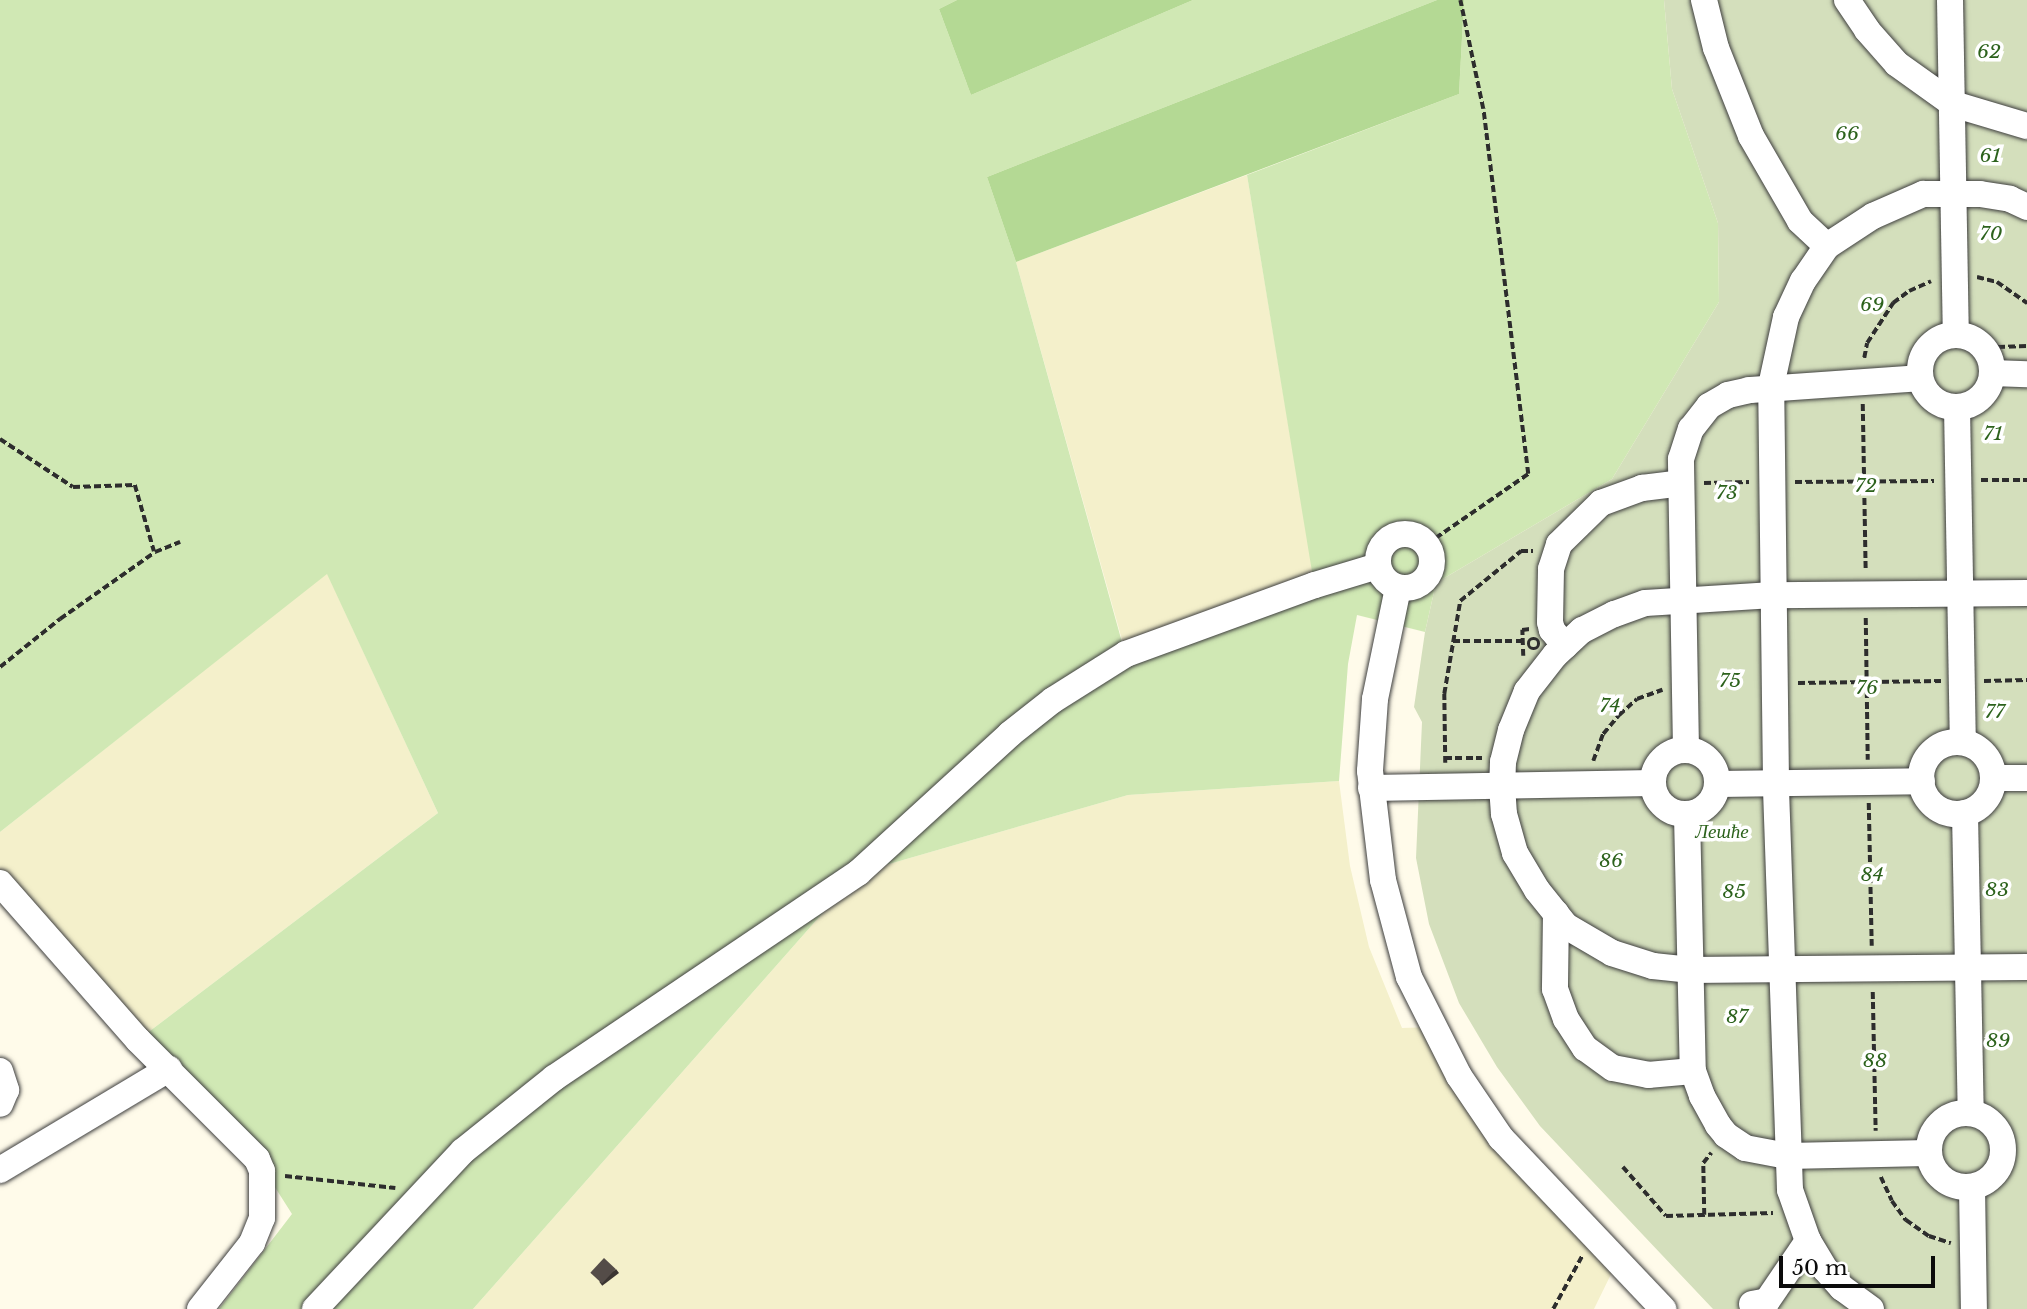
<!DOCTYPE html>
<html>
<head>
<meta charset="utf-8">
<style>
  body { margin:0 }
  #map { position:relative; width:2027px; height:1309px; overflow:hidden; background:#fffbea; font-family:"Libre Baskerville",serif }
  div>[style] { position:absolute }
  .farmland>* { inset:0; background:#f4f0cb }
  .green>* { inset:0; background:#d0e8b4 }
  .forest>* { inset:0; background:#b4d994 }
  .cemetery>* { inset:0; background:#d4dfbc }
  .path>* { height:3.5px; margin-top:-1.75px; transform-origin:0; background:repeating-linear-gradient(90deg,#2d2d2d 0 7px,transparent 0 10.5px) }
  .path>.ring { margin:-1.75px; padding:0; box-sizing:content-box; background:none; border:3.5px solid #2d2d2d; border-radius:50% }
  .roads { filter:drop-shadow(0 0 2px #3e3e3e) drop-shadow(0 0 2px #3e3e3e) }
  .minor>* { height:26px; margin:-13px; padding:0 13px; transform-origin:13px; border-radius:13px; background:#fff }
  .minor>.ring { margin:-13px; padding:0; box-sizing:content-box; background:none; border:26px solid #fff; border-radius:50% }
  .shaded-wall>* { inset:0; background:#3b3532; transform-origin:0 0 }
  .building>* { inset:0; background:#544c48; transform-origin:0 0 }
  span { translate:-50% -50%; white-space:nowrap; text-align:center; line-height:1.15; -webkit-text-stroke:7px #fff; paint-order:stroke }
  .park-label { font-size:19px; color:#2c621c; font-style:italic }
  .scale { position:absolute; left:1779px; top:1256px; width:156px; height:32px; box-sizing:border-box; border:4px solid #0b0b0b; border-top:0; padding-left:9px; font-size:21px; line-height:24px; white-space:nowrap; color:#0b0b0b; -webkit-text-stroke:5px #fff; paint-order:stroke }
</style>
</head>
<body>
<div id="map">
  <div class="farmland">
    <i style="clip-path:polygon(1247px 175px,1315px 585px,1126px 654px,1016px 262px)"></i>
    <i style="clip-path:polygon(327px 573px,438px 813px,138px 1040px,0 883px,0 832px)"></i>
    <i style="clip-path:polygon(1339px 781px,1350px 866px,1369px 947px,1402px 1028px,1432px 1027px,1459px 1076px,1617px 1262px,1594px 1309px,473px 1309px,858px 873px,1128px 795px)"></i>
  </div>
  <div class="green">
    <i style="clip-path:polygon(0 0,957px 0,939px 9px,971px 95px,1193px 0,1437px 0,987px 177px,1016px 262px,1125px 653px,1314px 584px,1247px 175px,1459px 94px,1464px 0,1664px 0,1672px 89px,1718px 223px,1719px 302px,1612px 479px,1436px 583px,1425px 632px,1357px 615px,1348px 664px,1339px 781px,1128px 795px,858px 873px,473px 1309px,219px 1309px,292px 1214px,257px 1159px,138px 1040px,438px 813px,327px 574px,0 832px)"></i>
  </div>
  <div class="forest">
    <i style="clip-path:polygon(957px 0,1193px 0,971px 95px,939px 9px)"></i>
    <i style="clip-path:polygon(1437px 0,1464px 0,1459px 94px,1016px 262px,987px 177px)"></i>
  </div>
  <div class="cemetery">
    <i style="clip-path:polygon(1664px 0,2027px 0,2027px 1309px,1713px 1309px,1540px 1126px,1497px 1067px,1459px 1003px,1429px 924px,1416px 858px,1422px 722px,1414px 707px,1425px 632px,1436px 583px,1612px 479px,1719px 302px,1718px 223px,1672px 89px)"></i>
  </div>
  <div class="path">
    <i style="left:1977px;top:277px;width:21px;rotate:14deg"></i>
    <i style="left:1997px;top:282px;width:37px;rotate:35deg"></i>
    <i style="left:1979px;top:332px;width:24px;rotate:38deg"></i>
    <i style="left:1998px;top:347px;width:29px;rotate:-2deg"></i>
    <i style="left:1918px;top:354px;width:24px;rotate:-48deg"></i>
    <i style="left:1864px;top:358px;width:15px;rotate:-79deg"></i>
    <i style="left:1867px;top:343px;width:48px;rotate:-57deg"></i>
    <i style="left:1893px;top:303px;width:20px;rotate:-37deg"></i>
    <i style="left:1909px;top:291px;width:24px;rotate:-24deg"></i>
    <i style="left:1863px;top:404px;width:167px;rotate:89deg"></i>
    <i style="left:0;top:439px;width:87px;rotate:33.3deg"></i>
    <i style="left:73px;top:487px;width:62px;rotate:-1.8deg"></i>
    <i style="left:135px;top:485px;width:69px;rotate:73.9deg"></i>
    <i style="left:1981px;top:480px;width:46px"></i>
    <i style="left:1795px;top:482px;width:139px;rotate:-0.4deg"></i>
    <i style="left:1704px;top:483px;width:45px;rotate:-1.3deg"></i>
    <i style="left:1427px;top:544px;width:123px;rotate:-34.7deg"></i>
    <i style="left:1528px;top:474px;width:368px;rotate:-97deg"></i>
    <i style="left:1483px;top:109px;width:111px;rotate:-101.9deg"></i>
    <i style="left:1866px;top:618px;width:142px;rotate:89.2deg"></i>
    <i class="ring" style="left:1529px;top:639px;width:6.5px;height:6.5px"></i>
    <i style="left:1453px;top:641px;width:69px"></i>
    <i style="left:1523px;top:656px;width:26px;rotate:-92deg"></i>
    <i style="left:1522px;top:630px;width:8px;rotate:-7deg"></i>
    <i style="left:0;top:667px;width:77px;rotate:-38.7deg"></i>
    <i style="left:60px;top:619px;width:116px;rotate:-35.2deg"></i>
    <i style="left:155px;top:552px;width:27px;rotate:-22deg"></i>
    <i style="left:1984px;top:681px;width:43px;rotate:-1.3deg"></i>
    <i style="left:1798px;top:683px;width:143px;rotate:-0.8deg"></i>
    <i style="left:1445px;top:758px;width:37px"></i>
    <i style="left:1593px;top:761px;width:29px;rotate:-70deg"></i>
    <i style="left:1603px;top:734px;width:25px;rotate:-50deg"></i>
    <i style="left:1619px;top:715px;width:24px;rotate:-42deg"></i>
    <i style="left:1637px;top:699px;width:27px;rotate:-20deg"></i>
    <i style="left:1445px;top:763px;width:69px;rotate:-90.8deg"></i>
    <i style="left:1444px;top:694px;width:94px;rotate:-80.2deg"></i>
    <i style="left:1460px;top:601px;width:79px;rotate:-39.3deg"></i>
    <i style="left:1521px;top:551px;width:12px"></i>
    <i style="left:1869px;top:803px;width:143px;rotate:88.8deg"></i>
    <i style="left:1873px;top:992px;width:139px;rotate:88.8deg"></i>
    <i style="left:1623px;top:1167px;width:65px;rotate:48.7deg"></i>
    <i style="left:1666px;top:1216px;width:107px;rotate:-1.6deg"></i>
    <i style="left:285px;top:1176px;width:111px;rotate:6.2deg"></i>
    <i style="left:1881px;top:1177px;width:26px;rotate:65deg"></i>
    <i style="left:1892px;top:1201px;width:24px;rotate:54deg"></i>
    <i style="left:1906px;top:1220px;width:28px;rotate:35deg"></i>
    <i style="left:1929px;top:1236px;width:23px;rotate:18deg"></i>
    <i style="left:1704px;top:1215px;width:52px;rotate:-91.1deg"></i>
    <i style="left:1703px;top:1163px;width:13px;rotate:-51deg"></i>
    <i style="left:1553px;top:1309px;width:60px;rotate:-61.3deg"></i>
  </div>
  <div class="roads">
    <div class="minor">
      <i style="left:1704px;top:0;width:49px;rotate:76deg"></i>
      <i style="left:1716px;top:48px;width:95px;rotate:68.3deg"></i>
      <i style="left:1751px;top:136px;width:98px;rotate:60deg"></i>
      <i style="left:1800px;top:221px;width:37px;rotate:43deg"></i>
      <i style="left:1847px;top:0;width:36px;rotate:56deg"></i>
      <i style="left:1867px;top:30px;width:45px;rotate:48.6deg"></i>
      <i style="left:1897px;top:64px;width:69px;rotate:35.5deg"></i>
      <i style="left:1953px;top:104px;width:77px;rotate:16.6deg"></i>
      <i style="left:1950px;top:0;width:335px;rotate:89deg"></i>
      <i class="ring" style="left:1920px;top:335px;width:46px;height:46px"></i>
      <i style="left:1992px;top:373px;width:35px;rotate:2deg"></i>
      <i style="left:1957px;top:407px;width:335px;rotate:89deg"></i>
      <i class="ring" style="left:1378px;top:534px;width:28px;height:28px"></i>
      <i style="left:1398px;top:588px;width:113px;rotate:101.7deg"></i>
      <i style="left:1375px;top:699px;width:72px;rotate:94deg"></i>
      <i style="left:1370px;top:771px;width:110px;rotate:83.2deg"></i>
      <i style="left:1383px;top:880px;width:100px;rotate:75deg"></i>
      <i style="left:1409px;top:977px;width:111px;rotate:63.2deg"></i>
      <i style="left:1459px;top:1076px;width:75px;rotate:55.9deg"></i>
      <i style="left:1501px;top:1138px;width:236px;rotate:46.5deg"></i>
      <i style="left:2027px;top:593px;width:254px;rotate:179.5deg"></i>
      <i style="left:1773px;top:595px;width:128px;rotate:176.4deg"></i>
      <i style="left:1645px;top:603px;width:33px;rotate:160deg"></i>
      <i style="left:1614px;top:614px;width:36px;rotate:153deg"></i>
      <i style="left:1582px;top:630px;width:37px;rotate:137deg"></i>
      <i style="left:1555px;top:655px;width:46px;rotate:127.9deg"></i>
      <i style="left:1527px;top:691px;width:42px;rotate:112.3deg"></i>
      <i style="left:1511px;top:730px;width:33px;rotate:104deg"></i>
      <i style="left:1503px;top:762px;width:24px;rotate:92deg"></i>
      <i style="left:1502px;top:786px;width:28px;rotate:86deg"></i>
      <i style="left:1504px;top:814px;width:41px;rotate:74.2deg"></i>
      <i style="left:1515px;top:853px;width:43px;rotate:59.3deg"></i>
      <i style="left:1537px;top:890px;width:46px;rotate:51.1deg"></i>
      <i style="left:1566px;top:926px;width:53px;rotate:30.4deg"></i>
      <i style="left:1612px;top:953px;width:43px;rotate:17.6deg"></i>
      <i style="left:1653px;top:966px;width:36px;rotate:6deg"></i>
      <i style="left:1689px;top:970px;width:338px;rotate:-0.5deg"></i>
      <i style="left:1565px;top:646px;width:21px;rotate:-129deg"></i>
      <i style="left:1552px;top:630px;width:8px;rotate:-104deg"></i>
      <i style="left:1550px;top:622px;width:53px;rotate:-88.9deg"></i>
      <i style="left:1551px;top:569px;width:26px;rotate:-72deg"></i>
      <i style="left:1559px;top:544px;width:59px;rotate:-44.3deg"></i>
      <i style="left:1601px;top:503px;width:44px;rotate:-20.1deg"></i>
      <i style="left:1642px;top:488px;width:39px;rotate:-7deg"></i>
      <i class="ring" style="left:1921px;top:742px;width:46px;height:46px"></i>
      <i class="ring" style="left:1653px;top:750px;width:38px;height:38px"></i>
      <i style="left:1686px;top:750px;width:291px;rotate:-91deg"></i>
      <i style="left:1681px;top:459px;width:32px;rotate:-72deg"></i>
      <i style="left:1691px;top:429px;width:29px;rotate:-52deg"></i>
      <i style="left:1709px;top:406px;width:22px;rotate:-30deg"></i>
      <i style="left:1728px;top:395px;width:22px;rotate:-13deg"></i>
      <i style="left:1749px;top:390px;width:171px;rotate:-4deg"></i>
      <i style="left:1993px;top:778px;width:34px"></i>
      <i style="left:1718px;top:784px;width:204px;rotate:-0.8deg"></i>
      <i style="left:1371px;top:788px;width:282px;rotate:-1deg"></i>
      <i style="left:1965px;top:813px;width:300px;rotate:88.9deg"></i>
      <i style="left:1687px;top:815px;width:256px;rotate:88.7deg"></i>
      <i style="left:1693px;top:1071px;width:27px;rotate:70deg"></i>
      <i style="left:1702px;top:1096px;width:33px;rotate:61deg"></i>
      <i style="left:1718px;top:1125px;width:13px;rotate:51deg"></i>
      <i style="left:1726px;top:1135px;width:23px;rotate:34deg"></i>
      <i style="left:1745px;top:1148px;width:43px;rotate:10.8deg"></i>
      <i style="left:1787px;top:1156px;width:141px;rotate:-1.2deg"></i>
      <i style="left:0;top:883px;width:209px;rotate:48.7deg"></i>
      <i style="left:138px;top:1040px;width:168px;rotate:45deg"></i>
      <i style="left:257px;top:1159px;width:13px;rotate:67deg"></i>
      <i style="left:262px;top:1171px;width:47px;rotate:90deg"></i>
      <i style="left:262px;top:1218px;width:27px;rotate:112deg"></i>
      <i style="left:252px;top:1243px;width:84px;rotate:128.2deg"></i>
      <i style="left:1556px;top:913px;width:76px;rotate:90.8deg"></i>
      <i style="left:1555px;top:989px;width:32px;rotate:70deg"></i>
      <i style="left:1566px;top:1019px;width:35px;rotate:57deg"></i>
      <i style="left:1585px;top:1048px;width:34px;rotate:36deg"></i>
      <i style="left:1613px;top:1068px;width:36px;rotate:11deg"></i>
      <i style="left:1648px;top:1075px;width:45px;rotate:-5.1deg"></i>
      <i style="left:0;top:1071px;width:20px;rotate:72deg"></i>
      <i style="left:6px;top:1090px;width:15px;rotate:113deg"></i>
      <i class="ring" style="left:1929px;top:1113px;width:48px;height:48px"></i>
      <i style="left:0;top:1170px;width:197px;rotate:-30.9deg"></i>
      <i style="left:1972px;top:1187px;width:122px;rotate:89.1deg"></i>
      <i style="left:1752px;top:1304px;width:15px;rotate:-11deg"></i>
      <i style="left:1767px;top:1301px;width:73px;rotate:-55.7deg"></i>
      <i style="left:315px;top:1309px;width:216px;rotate:-46.9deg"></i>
      <i style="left:463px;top:1151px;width:117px;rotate:-38.7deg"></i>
      <i style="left:554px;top:1078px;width:367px;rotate:-34deg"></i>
      <i style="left:858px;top:873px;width:206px;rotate:-42.4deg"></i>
      <i style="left:1010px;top:734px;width:55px;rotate:-38.3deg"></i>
      <i style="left:1053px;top:700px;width:86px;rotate:-32.2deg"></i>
      <i style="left:1126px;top:654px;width:201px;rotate:-20.1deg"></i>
      <i style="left:1315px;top:585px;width:66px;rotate:-16.8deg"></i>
      <i style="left:1871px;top:1309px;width:36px;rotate:-144deg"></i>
      <i style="left:1842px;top:1288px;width:25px;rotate:-132deg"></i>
      <i style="left:1825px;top:1269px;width:33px;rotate:-121deg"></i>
      <i style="left:1808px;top:1241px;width:54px;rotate:-109.4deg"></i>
      <i style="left:1790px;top:1190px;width:408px;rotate:-92deg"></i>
      <i style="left:1776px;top:782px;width:396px;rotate:-90.7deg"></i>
      <i style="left:1771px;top:386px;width:71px;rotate:-77.7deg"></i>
      <i style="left:1786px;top:317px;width:40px;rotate:-65deg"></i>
      <i style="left:1803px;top:281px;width:42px;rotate:-55.6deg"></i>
      <i style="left:1827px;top:246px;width:55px;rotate:-33.1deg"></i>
      <i style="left:1873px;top:216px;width:55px;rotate:-23.7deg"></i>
      <i style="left:1923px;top:194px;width:57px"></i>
      <i style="left:1980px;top:194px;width:30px;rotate:9deg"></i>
      <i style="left:2010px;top:199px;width:19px;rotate:25deg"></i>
    </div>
  </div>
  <div class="shaded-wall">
    <i style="left:616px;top:1269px;width:5px;height:21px;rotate:53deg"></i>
  </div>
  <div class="building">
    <i style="left:604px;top:1258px;width:16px;height:20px;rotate:43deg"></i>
  </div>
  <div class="park-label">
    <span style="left:1989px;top:52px">62</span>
    <span style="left:1847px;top:134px">66</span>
    <span style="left:1990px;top:156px">61</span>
    <span style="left:1991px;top:234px">70</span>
    <span style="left:1872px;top:305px">69</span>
    <span style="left:1993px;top:434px">71</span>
    <span style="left:1866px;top:486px">72</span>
    <span style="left:1727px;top:493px">73</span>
    <span style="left:1730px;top:681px">75</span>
    <span style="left:1867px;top:688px">76</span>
    <span style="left:1610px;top:706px">74</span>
    <span style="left:1995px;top:712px">77</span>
    <span style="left:1722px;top:832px">Лешће</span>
    <span style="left:1611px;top:861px">86</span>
    <span style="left:1872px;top:875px">84</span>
    <span style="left:1997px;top:890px">83</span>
    <span style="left:1734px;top:892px">85</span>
    <span style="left:1737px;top:1017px">87</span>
    <span style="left:1998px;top:1041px">89</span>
    <span style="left:1875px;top:1061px">88</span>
  </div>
  <div class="scale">50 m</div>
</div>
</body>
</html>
